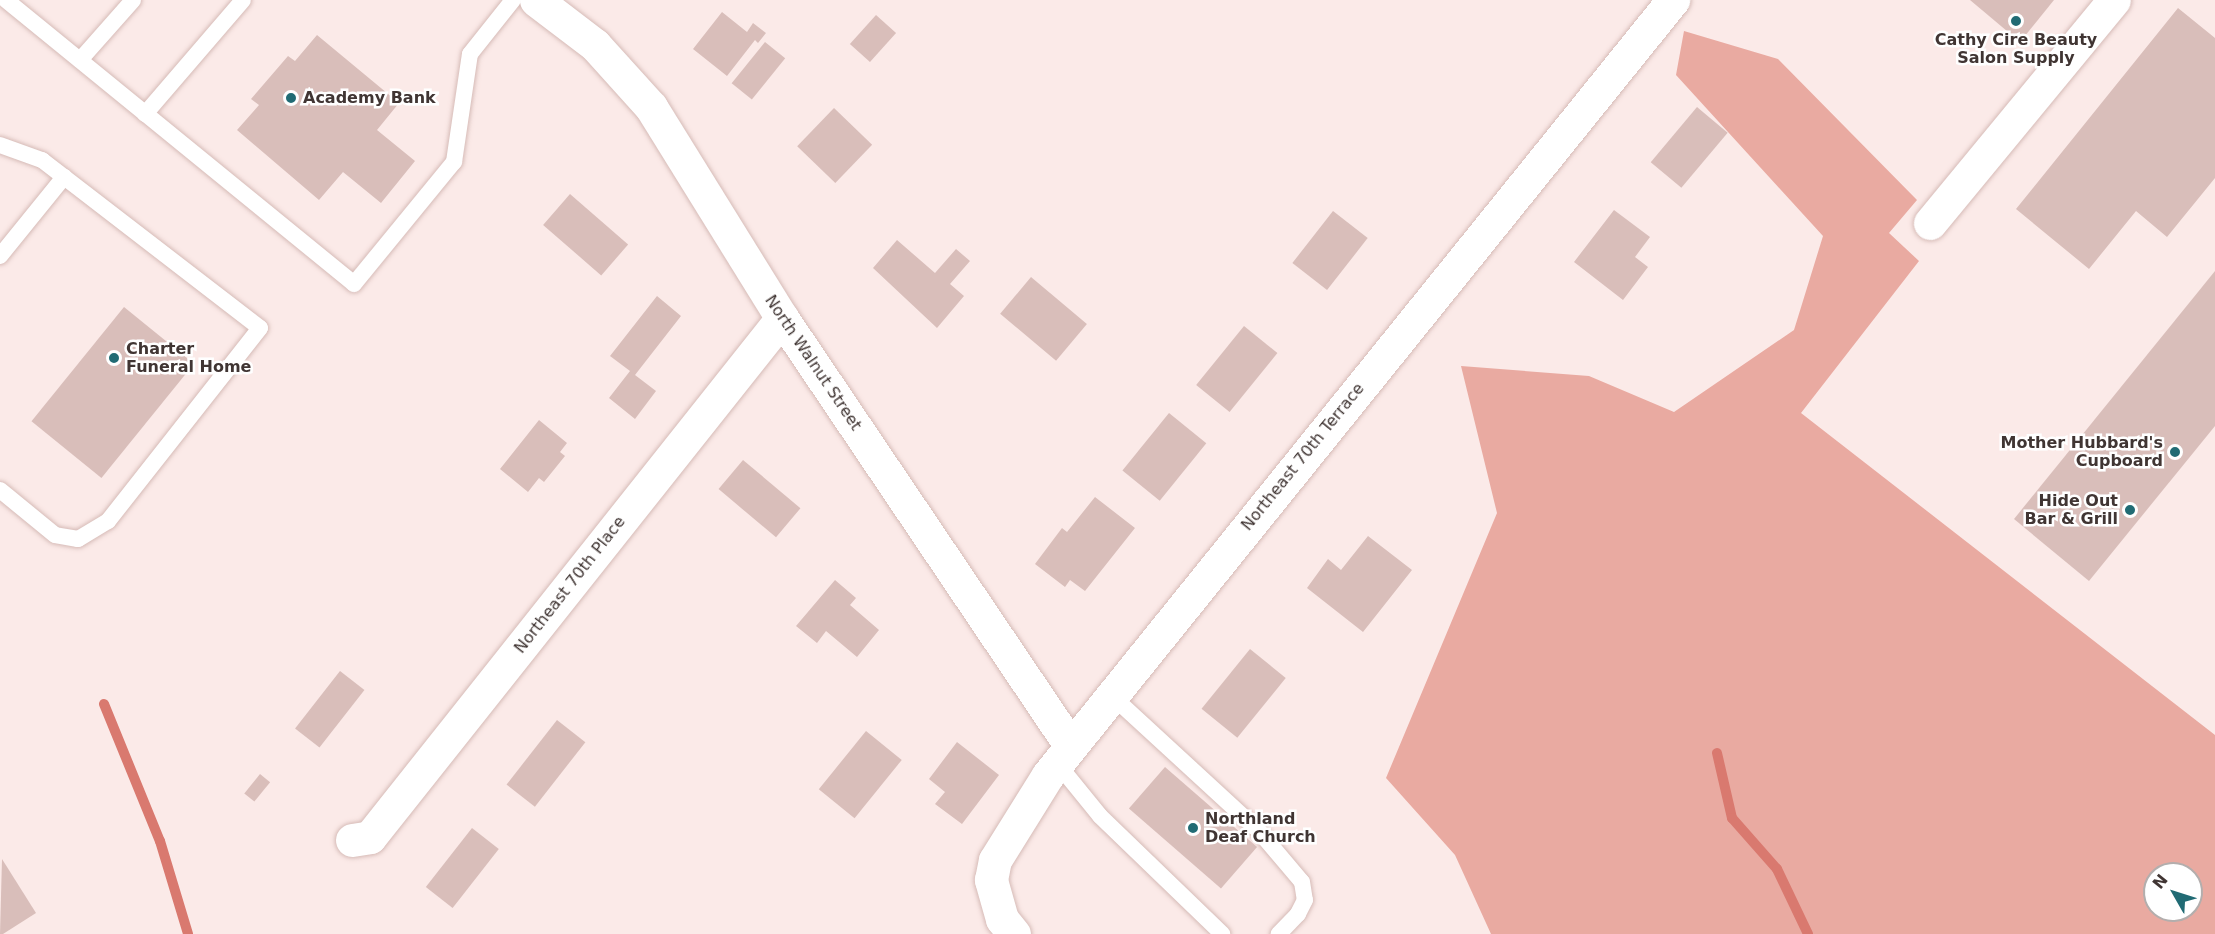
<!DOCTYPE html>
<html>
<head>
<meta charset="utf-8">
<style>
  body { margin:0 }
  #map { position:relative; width:2215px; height:934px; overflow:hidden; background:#fbeae8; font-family:"DejaVu Sans",sans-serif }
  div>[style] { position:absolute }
  .green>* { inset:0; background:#e9aaa1 }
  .stream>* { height:10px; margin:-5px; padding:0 5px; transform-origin:5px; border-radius:5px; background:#d9796f }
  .building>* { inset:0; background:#d9beba; transform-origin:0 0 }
  .roads { filter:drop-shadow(0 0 2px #d6bbb7) drop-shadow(0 0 2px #d6bbb7) }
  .service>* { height:16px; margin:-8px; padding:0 8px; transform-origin:8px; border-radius:8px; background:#fff }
  .minor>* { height:33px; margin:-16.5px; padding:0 16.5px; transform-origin:16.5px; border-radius:16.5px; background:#fff }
  .dots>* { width:16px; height:16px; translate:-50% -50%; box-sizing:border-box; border:3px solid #fff; border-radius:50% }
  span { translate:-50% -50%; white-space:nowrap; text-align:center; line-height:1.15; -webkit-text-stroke:5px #fff; paint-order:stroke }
  .poi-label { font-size:16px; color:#403533; font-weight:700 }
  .left { translate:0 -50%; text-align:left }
  .right { translate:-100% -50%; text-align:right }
  .street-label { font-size:16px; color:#403533 }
  .north { position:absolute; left:2143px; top:862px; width:60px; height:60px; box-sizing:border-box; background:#fff; border:2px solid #b3aead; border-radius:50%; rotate:309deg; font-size:16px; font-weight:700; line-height:24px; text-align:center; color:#403533 }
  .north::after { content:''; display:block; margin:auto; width:21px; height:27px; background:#216b74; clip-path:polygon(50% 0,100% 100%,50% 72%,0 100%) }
</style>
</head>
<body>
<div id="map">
  <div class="green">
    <i style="clip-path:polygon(evenodd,1684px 31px,1778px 59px,1917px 200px,1889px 233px,1919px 261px,1801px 413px,2215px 735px,2215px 934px,1491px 934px,1455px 855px,1386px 778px,1497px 513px,1461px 366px,1589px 376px,1674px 412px,1794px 330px,1823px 236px,1676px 75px,1684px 31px,2155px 874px,2191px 874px,2191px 910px,2155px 910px,2155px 874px)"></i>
  </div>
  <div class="stream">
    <i style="left:104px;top:704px;width:148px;rotate:67.8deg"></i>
    <i style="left:160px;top:841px;width:97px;rotate:73.2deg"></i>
    <i style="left:1717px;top:753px;width:67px;rotate:77deg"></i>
    <i style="left:1732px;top:818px;width:68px;rotate:48.6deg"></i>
    <i style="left:1777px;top:869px;width:72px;rotate:64.5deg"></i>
  </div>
  <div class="building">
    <i style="clip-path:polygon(1970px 0,2054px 0,2020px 42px)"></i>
    <i style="clip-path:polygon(2178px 8px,2215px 38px,2215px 178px,2167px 237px,2136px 211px,2089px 269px,2016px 209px)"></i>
    <i style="clip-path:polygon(722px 12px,747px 32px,753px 23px,766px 33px,758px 43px,755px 40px,727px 76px,693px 49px)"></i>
    <i style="left:876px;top:15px;width:27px;height:39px;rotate:42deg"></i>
    <i style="clip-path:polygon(317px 35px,399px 103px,377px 130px,415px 161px,381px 203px,343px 172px,319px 200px,237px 130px,259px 105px,251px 99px,288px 56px,295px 61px)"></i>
    <i style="left:765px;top:42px;width:26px;height:53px;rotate:39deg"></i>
    <i style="left:1697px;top:107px;width:40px;height:72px;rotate:40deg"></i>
    <i style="left:834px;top:108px;width:53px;height:53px;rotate:44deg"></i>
    <i style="left:570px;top:194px;width:77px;height:41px;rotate:41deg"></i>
    <i style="clip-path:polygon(1614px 210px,1650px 237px,1635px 257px,1648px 267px,1623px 300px,1574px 262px)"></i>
    <i style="left:1333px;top:211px;width:44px;height:66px;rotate:38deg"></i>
    <i style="clip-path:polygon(897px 240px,935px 273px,956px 249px,970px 261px,950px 284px,964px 296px,937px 328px,873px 268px)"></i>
    <i style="clip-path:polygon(2215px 271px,2215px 426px,2089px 581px,2014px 519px)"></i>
    <i style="left:1031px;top:277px;width:73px;height:48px;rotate:40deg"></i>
    <i style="clip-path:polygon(657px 296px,681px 316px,635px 375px,656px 391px,635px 419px,609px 398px,630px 371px,610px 356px)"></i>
    <i style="left:124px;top:307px;width:90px;height:147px;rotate:39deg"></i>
    <i style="left:1244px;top:326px;width:43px;height:76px;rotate:39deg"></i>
    <i style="left:1169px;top:413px;width:48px;height:74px;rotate:39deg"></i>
    <i style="clip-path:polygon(539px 420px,567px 443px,560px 452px,565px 456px,544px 482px,539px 478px,528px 492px,500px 469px)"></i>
    <i style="left:743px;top:460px;width:75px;height:38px;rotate:40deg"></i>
    <i style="clip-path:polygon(1095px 497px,1135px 528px,1085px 591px,1070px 580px,1065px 587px,1035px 564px,1062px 528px,1067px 532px)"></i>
    <i style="clip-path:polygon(1368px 536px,1412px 570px,1363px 632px,1307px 588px,1328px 559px,1341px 570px)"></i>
    <i style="clip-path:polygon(835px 580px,856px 598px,850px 605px,879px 630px,857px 657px,826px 631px,817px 643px,796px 626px)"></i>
    <i style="left:1250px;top:649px;width:46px;height:77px;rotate:39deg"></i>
    <i style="left:340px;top:671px;width:31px;height:73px;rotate:38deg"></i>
    <i style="left:557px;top:720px;width:36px;height:82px;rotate:38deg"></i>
    <i style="left:866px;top:731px;width:46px;height:75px;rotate:39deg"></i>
    <i style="clip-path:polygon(957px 742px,999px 775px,962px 824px,935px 804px,945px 792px,929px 779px)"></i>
    <i style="left:1165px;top:767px;width:122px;height:55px;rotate:41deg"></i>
    <i style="left:260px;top:774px;width:13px;height:25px;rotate:39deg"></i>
    <i style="left:472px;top:828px;width:34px;height:75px;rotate:38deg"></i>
    <i style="clip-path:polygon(2px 859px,36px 913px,3px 934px,0 934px)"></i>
  </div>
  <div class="roads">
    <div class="service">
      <i style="left:6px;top:0;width:449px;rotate:39.2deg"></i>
      <i style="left:354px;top:284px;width:158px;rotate:-50.7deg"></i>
      <i style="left:454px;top:162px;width:109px;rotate:-81.6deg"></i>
      <i style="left:470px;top:54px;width:69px;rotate:-51.5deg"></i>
      <i style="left:80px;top:60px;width:80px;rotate:-48.5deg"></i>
      <i style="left:145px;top:114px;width:150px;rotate:-49.3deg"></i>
      <i style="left:0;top:145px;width:45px;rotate:19.7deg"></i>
      <i style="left:42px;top:160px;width:275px;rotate:37.6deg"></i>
      <i style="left:260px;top:328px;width:246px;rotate:128.2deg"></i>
      <i style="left:108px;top:521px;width:35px;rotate:149deg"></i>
      <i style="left:78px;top:539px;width:23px;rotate:-170deg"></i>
      <i style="left:55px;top:535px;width:71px;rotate:-140.7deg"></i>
      <i style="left:0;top:256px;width:102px;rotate:-51deg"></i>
      <i style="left:1111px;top:695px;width:200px;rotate:42.6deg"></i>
      <i style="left:1258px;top:830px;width:68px;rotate:49.8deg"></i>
      <i style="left:1302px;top:882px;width:18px;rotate:81deg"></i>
      <i style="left:1305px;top:900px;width:16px;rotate:117deg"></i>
      <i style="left:1298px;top:914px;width:28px;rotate:134deg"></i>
      <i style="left:1057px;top:763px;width:68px;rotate:50.9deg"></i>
      <i style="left:1100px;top:816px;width:170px;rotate:44deg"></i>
    </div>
    <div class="minor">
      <i style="left:536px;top:0;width:74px;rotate:37.3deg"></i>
      <i style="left:595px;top:45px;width:84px;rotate:47.9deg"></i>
      <i style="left:651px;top:107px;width:248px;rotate:58.2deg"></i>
      <i style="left:782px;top:318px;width:515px;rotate:56deg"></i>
      <i style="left:1930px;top:223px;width:289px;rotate:-50.5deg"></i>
      <i style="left:352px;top:840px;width:18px;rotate:-9deg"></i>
      <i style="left:370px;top:837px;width:663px;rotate:-51.56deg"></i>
      <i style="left:1014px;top:934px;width:19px;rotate:-129deg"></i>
      <i style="left:1002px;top:919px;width:41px;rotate:-105.8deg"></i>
      <i style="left:991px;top:880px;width:20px;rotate:-79deg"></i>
      <i style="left:995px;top:860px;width:100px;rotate:-58.1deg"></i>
      <i style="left:1048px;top:775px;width:996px;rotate:-51.12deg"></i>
    </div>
  </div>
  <div class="dots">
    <i style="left:2016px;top:21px;background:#216b74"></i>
    <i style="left:291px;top:98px;background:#216b74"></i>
    <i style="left:114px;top:358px;background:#216b74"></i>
    <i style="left:2175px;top:452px;background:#216b74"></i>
    <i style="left:2130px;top:510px;background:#216b74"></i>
    <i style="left:1193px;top:828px;background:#216b74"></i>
  </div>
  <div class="poi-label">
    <span style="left:2016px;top:49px">Cathy Cire Beauty<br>Salon Supply</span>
    <span class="left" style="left:303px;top:98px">Academy Bank</span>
    <span class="left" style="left:126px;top:358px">Charter<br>Funeral Home</span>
    <span class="right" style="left:2163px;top:452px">Mother Hubbard's<br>Cupboard</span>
    <span class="right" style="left:2118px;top:510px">Hide Out<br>Bar &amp; Grill</span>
    <span class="left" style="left:1205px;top:828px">Northland<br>Deaf Church</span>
  </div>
  <div class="street-label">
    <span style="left:813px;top:363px;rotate:56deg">North Walnut Street</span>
    <span style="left:1303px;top:457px;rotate:-51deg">Northeast 70th Terrace</span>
    <span style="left:570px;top:585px;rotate:-52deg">Northeast 70th Place</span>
  </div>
  <div class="north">N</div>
</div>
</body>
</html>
